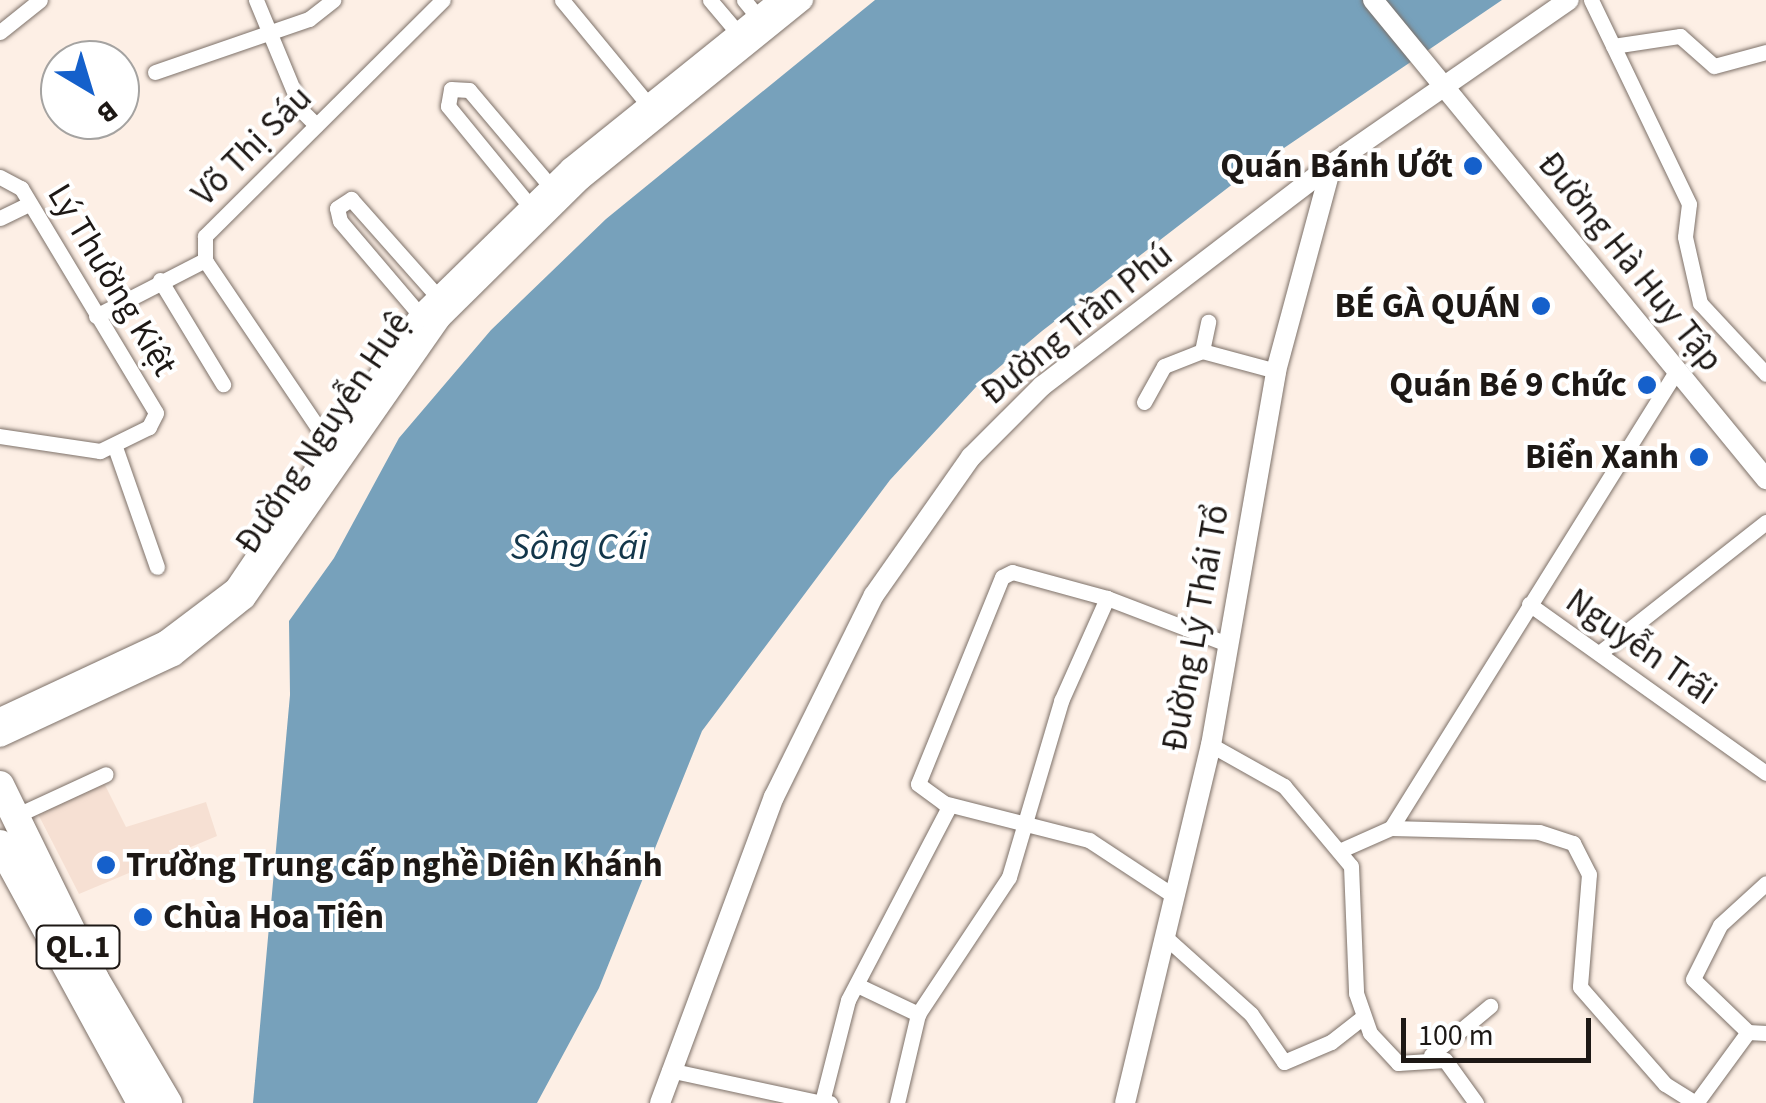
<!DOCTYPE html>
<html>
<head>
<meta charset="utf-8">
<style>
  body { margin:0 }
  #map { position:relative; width:1766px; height:1103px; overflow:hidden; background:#fdefe5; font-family:"Source Sans 3",sans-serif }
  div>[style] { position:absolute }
  .built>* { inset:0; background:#f6e0d3 }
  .water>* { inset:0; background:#77a1bb }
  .roads { filter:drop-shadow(0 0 2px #7d7169) drop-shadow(0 0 2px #7d7169) }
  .street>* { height:15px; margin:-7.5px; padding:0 7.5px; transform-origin:7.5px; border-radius:7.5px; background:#fff }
  .secondary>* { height:20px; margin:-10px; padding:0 10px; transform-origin:10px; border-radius:10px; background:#fff }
  .highway>* { height:28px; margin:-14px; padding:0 14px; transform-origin:14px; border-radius:14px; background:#fff }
  .dots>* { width:28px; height:28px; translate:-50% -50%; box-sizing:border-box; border:5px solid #fff; border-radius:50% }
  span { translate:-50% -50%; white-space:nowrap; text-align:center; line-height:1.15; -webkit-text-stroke:8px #fff; paint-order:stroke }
  .shield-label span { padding:2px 8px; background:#fff; border:2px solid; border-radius:8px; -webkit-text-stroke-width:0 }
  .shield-label { font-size:32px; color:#1d1815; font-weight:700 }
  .street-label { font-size:35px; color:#1d1815 }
  .poi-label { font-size:35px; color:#1d1815; font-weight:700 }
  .right { translate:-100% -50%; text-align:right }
  .left { translate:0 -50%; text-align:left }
  .water-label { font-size:38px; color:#12364a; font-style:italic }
  .north { position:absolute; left:40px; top:40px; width:100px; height:100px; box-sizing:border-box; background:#fff; border:2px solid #a5a3a1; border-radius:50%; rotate:142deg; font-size:28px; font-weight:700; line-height:40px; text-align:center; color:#1d1815 }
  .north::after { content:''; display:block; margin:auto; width:35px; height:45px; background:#1560cb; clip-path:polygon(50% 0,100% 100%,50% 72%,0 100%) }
  .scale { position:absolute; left:1401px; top:1018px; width:190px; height:45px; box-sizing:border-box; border:5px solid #1d1815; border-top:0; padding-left:12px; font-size:30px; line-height:35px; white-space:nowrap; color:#1d1815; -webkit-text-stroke:8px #fff; paint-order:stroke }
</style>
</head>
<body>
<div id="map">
  <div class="built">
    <i style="clip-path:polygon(103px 781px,126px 827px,206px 802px,217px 836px,79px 894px,37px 812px)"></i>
  </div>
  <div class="water">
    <i style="clip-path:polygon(875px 0,1502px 0,1247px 173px,1042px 331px,976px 387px,890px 480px,702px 731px,599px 988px,537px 1103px,253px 1103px,290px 695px,289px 621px,334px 558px,399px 438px,491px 330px,606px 219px)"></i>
  </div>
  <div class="roads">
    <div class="street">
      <i style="left:256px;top:0;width:120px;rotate:67.5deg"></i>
      <i style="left:302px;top:111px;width:20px;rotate:45deg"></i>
      <i style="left:562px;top:0;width:146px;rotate:50.5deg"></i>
      <i style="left:710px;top:0;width:43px;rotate:49.7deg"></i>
      <i style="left:744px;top:0;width:22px;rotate:51deg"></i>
      <i style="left:1591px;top:0;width:226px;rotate:64.3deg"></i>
      <i style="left:1689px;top:204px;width:33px;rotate:97deg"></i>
      <i style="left:1685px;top:237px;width:68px;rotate:77.2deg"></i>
      <i style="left:1700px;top:303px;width:97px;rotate:47.1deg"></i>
      <i style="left:0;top:32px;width:51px;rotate:-38.7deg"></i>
      <i style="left:1613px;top:46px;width:68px;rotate:-8.5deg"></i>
      <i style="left:1680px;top:36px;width:45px;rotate:41.4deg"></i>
      <i style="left:1714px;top:66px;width:54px;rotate:-15.1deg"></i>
      <i style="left:155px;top:72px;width:163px;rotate:-19deg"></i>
      <i style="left:309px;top:19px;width:31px;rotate:-38deg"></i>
      <i style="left:0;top:177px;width:24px;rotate:28deg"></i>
      <i style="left:21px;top:188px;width:262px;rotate:59deg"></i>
      <i style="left:156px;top:413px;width:16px;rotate:117deg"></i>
      <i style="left:149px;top:427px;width:55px;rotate:153.9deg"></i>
      <i style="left:100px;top:451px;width:101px;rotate:-171.5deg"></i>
      <i style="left:351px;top:199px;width:131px;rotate:48.4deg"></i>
      <i style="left:438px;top:297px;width:22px;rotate:85deg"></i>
      <i style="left:440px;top:319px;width:20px;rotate:-169deg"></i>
      <i style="left:420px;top:315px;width:123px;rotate:-130.4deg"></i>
      <i style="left:340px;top:221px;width:13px;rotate:-103deg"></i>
      <i style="left:337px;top:208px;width:17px;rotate:-33deg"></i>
      <i style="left:529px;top:205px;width:128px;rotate:-129.3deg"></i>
      <i style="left:448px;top:106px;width:17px;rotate:-80deg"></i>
      <i style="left:451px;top:89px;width:18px;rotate:3deg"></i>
      <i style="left:469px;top:90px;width:126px;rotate:49.8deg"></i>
      <i style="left:0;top:218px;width:32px;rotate:-26deg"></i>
      <i style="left:160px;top:280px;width:122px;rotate:58.8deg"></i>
      <i style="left:96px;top:316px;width:123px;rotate:-27.2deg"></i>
      <i style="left:1202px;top:351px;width:30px;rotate:-78deg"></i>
      <i style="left:1144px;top:402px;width:41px;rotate:-60.9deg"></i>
      <i style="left:1164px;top:366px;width:41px;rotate:-21.5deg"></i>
      <i style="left:1202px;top:351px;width:77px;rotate:15.1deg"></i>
      <i style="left:115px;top:447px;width:127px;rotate:70.7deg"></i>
      <i style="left:335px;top:453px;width:233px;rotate:-124deg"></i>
      <i style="left:205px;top:260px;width:24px;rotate:-90deg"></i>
      <i style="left:205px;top:236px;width:335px;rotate:-44.8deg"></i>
      <i style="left:1107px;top:598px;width:98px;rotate:-164.7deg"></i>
      <i style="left:1012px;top:572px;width:11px;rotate:153deg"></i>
      <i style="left:1002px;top:577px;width:223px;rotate:112.1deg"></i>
      <i style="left:918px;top:784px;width:32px;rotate:36deg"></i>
      <i style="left:944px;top:803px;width:150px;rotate:14.3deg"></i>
      <i style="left:1089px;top:840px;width:98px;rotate:33.4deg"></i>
      <i style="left:1529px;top:604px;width:291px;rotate:35.5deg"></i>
      <i style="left:1602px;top:651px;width:209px;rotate:-38.2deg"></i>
      <i style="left:1211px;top:745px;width:84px;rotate:29.3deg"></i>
      <i style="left:1284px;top:786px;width:104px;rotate:50.1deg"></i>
      <i style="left:1351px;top:866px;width:127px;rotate:87.7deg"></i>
      <i style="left:1356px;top:993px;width:42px;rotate:70.7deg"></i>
      <i style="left:1370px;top:1033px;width:41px;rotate:47deg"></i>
      <i style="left:1398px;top:1063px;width:47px;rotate:-3.7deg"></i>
      <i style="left:1445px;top:1060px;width:53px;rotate:54.2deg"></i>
      <i style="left:13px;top:817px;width:102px;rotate:-24.8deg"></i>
      <i style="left:1391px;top:828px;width:148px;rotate:1.5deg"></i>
      <i style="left:1539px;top:832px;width:36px;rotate:18deg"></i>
      <i style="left:1573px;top:843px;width:35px;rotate:63deg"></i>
      <i style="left:1589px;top:874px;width:113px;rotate:94.6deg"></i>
      <i style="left:1580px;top:987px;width:129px;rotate:48.8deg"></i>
      <i style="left:1665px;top:1084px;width:36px;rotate:32deg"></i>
      <i style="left:1339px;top:851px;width:57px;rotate:-23.9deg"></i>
      <i style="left:1391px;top:828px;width:540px;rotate:-58.02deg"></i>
      <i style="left:1163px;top:935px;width:118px;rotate:41.9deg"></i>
      <i style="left:1251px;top:1014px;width:58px;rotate:55.5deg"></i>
      <i style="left:1284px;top:1062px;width:51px;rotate:-23.1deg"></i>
      <i style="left:1331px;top:1042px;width:39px;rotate:-38deg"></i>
      <i style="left:857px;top:985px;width:68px;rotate:25.4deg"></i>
      <i style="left:1748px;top:1032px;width:76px;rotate:-136.1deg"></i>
      <i style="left:1693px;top:979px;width:60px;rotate:-63.4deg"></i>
      <i style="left:1720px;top:925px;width:62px;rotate:-42.4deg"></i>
      <i style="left:1431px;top:1055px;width:77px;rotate:-39.7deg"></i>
      <i style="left:669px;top:1070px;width:157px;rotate:12.2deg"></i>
      <i style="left:830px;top:1103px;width:8px;rotate:-173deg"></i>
      <i style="left:822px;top:1102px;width:105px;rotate:-75.7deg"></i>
      <i style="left:848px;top:1000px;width:220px;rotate:-62.4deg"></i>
      <i style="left:897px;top:1103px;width:91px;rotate:-76.7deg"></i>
      <i style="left:918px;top:1014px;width:164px;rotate:-56.4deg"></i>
      <i style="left:1009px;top:877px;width:184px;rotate:-73.5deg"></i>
      <i style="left:1061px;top:701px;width:113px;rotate:-65.9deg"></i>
      <i style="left:1107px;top:598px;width:126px;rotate:20.9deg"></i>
      <i style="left:1696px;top:1103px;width:88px;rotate:-53.8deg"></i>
      <i style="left:1748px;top:1032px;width:18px;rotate:3deg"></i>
    </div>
    <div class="secondary">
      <i style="left:1373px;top:0;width:620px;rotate:50.63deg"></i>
      <i style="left:0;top:718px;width:182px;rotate:-25deg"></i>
      <i style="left:165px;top:641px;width:88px;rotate:-37.1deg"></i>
      <i style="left:235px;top:588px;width:330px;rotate:-55.9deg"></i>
      <i style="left:420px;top:315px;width:210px;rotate:-44.4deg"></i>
      <i style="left:570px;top:168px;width:268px;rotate:-38.8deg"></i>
      <i style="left:0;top:737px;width:192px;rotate:-25deg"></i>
      <i style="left:174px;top:656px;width:91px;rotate:-38.8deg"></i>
      <i style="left:245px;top:599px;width:341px;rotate:-55.1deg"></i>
      <i style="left:440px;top:319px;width:198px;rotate:-44.6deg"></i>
      <i style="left:581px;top:180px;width:286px;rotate:-39deg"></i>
      <i style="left:660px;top:1103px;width:327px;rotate:-69.6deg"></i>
      <i style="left:774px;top:797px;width:225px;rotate:-63.7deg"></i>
      <i style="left:874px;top:595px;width:169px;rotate:-54.9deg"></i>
      <i style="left:971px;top:457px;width:100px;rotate:-45deg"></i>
      <i style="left:1042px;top:386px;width:365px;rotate:-37.4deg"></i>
      <i style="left:1332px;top:164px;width:288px;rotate:-34.7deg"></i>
      <i style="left:1125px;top:1103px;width:368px;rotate:-76.5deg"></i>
      <i style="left:1211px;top:745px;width:380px;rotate:-80.1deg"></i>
      <i style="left:1276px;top:371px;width:214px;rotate:-74.9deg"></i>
    </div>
    <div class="highway">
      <i style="left:0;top:785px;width:216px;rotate:63.9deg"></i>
      <i style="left:95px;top:979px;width:144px;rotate:59.5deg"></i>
      <i style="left:0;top:844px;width:295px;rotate:61.4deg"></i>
    </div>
  </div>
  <div class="dots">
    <i style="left:1473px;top:166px;background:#1560cb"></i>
    <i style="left:1541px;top:306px;background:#1560cb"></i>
    <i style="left:1647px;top:385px;background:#1560cb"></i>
    <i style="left:1699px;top:457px;background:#1560cb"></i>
    <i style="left:106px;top:865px;background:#1560cb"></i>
    <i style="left:143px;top:917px;background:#1560cb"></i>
  </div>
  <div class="shield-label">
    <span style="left:78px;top:947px">QL.1</span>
  </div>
  <div class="street-label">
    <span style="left:252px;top:146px;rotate:-45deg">Võ Thị Sáu</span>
    <span style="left:1630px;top:262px;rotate:51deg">Đường Hà Huy Tập</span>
    <span style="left:112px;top:280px;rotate:59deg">Lý Thường Kiệt</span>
    <span style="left:1077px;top:324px;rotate:-39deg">Đường Trần Phú</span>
    <span style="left:323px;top:433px;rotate:-56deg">Đường Nguyễn Huệ</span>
    <span style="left:1196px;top:628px;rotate:-80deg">Đường Lý Thái Tổ</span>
    <span style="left:1641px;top:647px;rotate:35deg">Nguyễn Trãi</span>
  </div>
  <div class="poi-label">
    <span class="right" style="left:1453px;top:166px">Quán Bánh Ướt</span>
    <span class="right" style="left:1521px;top:306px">BÉ GÀ QUÁN</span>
    <span class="right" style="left:1627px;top:385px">Quán Bé 9 Chức</span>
    <span class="right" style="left:1679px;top:457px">Biển Xanh</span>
    <span class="left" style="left:126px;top:865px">Trường Trung cấp nghề Diên Khánh</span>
    <span class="left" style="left:163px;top:917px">Chùa Hoa Tiên</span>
  </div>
  <div class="water-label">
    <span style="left:579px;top:548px">Sông Cái</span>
  </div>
  <div class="north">B</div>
  <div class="scale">100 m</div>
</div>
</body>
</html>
